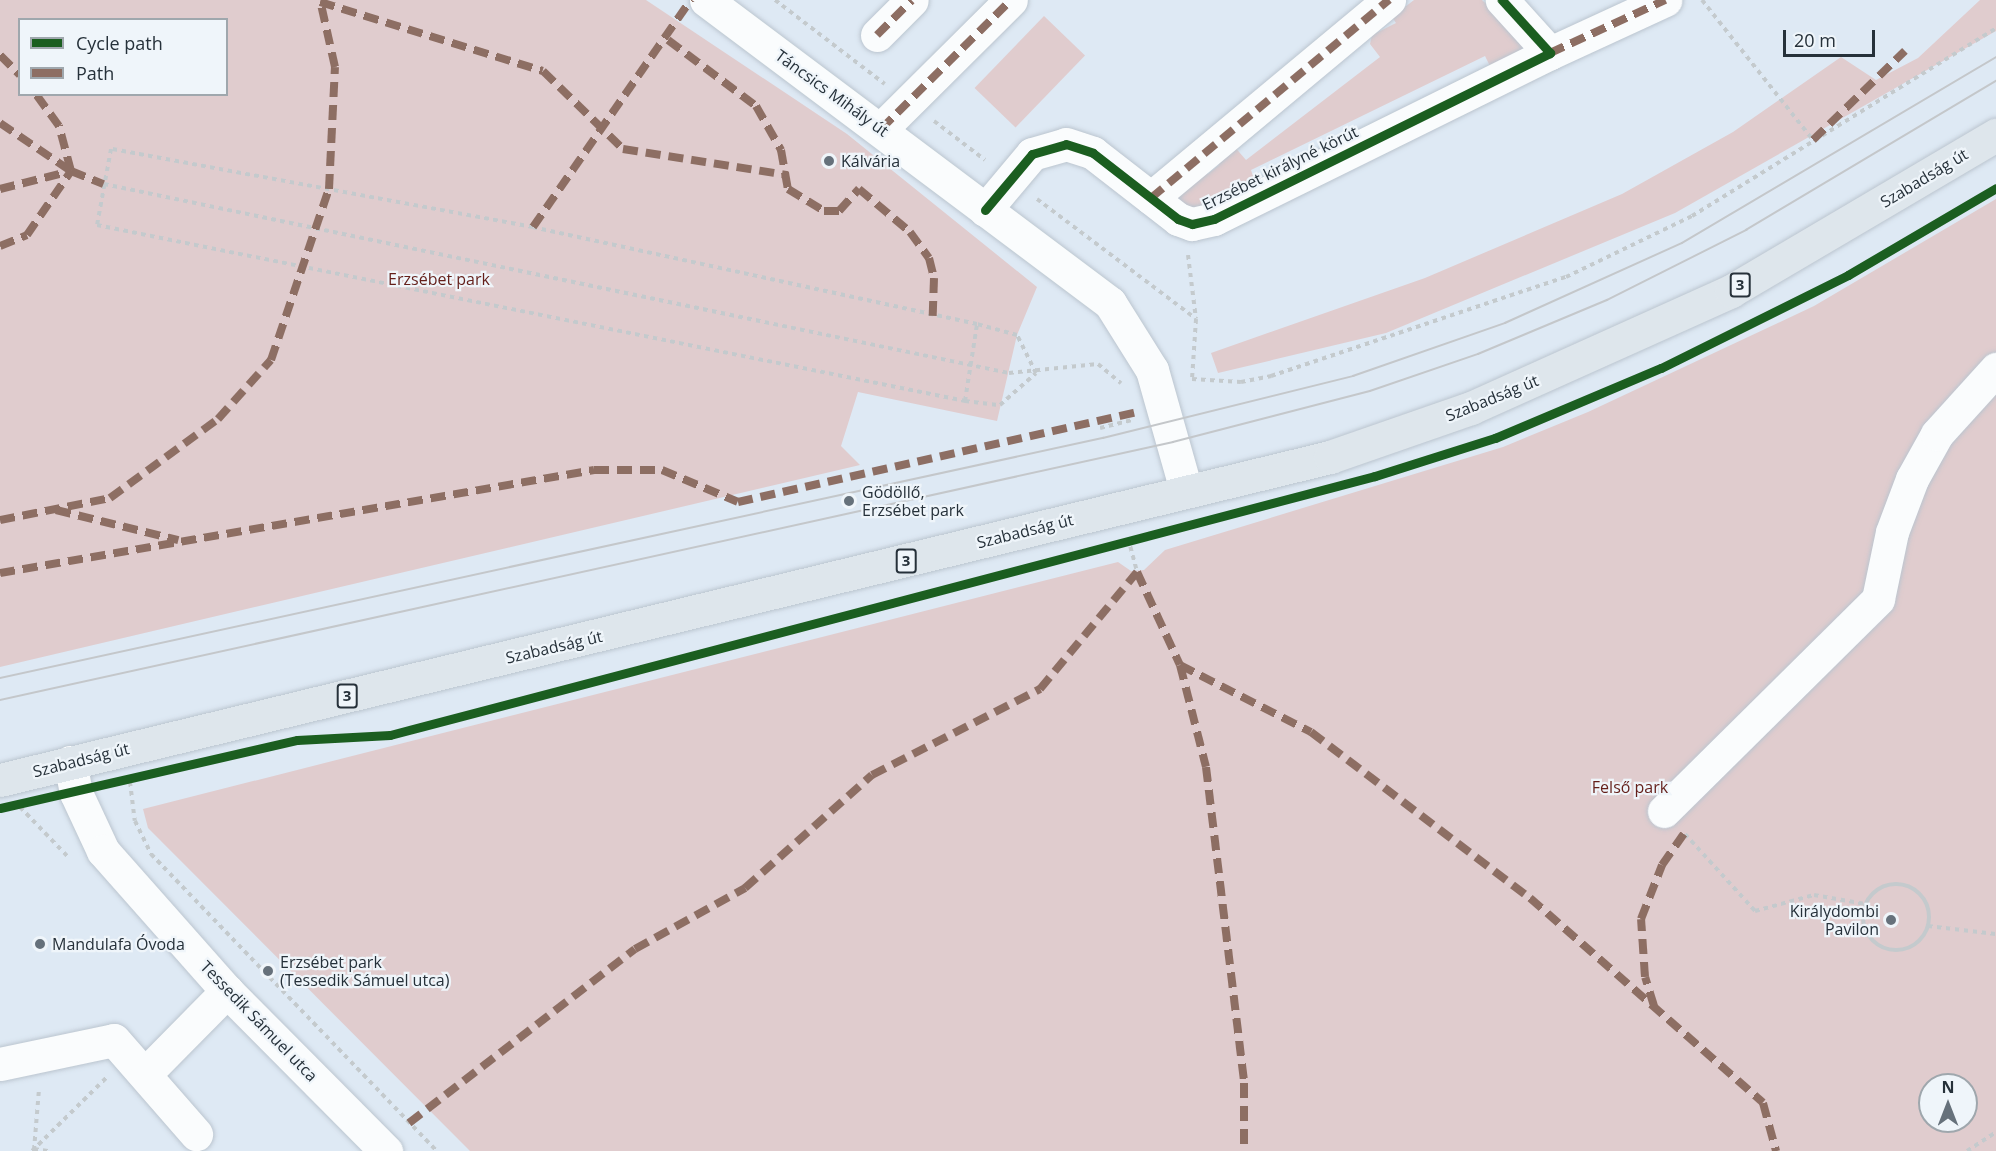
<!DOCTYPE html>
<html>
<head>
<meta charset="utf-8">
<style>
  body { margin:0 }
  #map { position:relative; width:1996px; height:1151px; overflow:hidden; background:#dee9f4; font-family:"Open Sans",sans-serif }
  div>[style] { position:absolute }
  .green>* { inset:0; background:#e0ccce; transform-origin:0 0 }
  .path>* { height:4px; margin-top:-2px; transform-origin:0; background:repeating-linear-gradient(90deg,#c4cacd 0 4.5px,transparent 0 9px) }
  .path>.ring { margin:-2px; padding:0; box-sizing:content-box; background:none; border:4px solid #c4cacd; border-radius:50% }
  .roads { filter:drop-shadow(0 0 2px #bbc5cf) drop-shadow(0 0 2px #bbc5cf) }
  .minor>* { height:33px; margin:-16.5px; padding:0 16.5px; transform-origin:16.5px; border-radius:16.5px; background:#fafcfd }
  .major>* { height:33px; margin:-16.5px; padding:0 16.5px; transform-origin:16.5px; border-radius:16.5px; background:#dee6ec }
  .tram>* { height:1.5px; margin:-0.75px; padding:0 0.75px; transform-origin:0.75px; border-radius:0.75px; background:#c4c7ca }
  .quiet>* { height:8px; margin-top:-4px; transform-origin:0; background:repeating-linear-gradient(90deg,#8d6e63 0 15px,transparent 0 23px) }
  .cycleway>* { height:9px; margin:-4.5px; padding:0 4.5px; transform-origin:4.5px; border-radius:4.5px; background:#1b5e20 }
  .dots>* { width:16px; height:16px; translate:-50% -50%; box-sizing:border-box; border:3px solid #eff5fa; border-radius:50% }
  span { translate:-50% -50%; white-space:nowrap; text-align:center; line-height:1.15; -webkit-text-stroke:4.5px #eff5fa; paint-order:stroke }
  .shield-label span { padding:2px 4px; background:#eff5fa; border:2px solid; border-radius:4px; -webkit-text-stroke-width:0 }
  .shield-label { font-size:15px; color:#26313a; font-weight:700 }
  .street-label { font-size:16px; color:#26313a }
  .poi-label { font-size:16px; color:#26313a }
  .left { translate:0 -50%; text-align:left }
  .right { translate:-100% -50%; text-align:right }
  .park-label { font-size:16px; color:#641f1a }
  .legend { position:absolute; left:18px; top:18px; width:210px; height:78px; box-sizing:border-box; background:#eff5fa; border:2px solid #9fa7ad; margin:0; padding:8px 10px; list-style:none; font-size:18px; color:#26313a }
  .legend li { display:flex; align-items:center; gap:12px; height:30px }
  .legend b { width:30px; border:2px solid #9fa7ad }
  .north { position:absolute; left:1918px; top:1073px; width:60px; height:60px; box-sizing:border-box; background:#eff5fa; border:2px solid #9fa7ad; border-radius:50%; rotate:0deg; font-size:16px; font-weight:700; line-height:24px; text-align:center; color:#26313a }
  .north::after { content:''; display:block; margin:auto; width:21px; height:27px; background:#66717b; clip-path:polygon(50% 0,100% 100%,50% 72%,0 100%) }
  .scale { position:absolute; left:1783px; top:30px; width:92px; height:27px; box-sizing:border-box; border:3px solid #26313a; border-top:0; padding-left:8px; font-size:18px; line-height:21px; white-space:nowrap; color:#26313a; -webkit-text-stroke:4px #eff5fa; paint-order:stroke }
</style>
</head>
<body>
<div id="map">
  <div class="green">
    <i style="clip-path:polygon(evenodd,0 0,646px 0,847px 134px,1037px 287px,1017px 335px,997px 421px,858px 392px,841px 446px,860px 465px,0 667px,0 0,20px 20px,226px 20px,226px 94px,20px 94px,20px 20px)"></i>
    <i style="clip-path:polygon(1414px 0,1482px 0,1521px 37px,1523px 49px,1491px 68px,1485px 56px,1251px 170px,1257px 188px,1190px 210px,1177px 197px,1204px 169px,1208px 174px,1219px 165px,1215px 159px,1233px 145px,1246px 160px,1380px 57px,1370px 44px,1372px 35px,1396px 23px,1392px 17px)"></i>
    <i style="clip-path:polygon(1980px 0,1996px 0,1996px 31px,1675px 213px,1386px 333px,1218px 373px,1211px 353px,1425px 278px,1622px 194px,1733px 132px,1841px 57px,1876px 80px,1918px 58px)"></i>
    <i style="left:1044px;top:16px;width:57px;height:100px;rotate:44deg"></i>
    <i style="clip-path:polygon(evenodd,1996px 199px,1996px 1151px,470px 1151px,148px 828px,143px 809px,1118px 562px,1131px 571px,1144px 570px,1165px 550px,1503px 447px,1588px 412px,1814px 306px,1996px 199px,1930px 1085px,1966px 1085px,1966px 1121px,1930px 1121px,1930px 1085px)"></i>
  </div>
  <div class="path">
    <i style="left:775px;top:0;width:138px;rotate:37.4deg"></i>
    <i style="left:1702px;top:0;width:179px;rotate:51.6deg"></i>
    <i style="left:934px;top:121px;width:64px;rotate:37.4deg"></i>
    <i style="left:104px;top:184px;width:925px;rotate:11.8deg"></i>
    <i style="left:1009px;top:373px;width:89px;rotate:-5.8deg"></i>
    <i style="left:1098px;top:364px;width:30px;rotate:40deg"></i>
    <i style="left:1037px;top:199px;width:199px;rotate:37deg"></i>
    <i style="left:1188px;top:255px;width:64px;rotate:82.9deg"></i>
    <i style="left:1196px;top:319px;width:60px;rotate:93.8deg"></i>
    <i style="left:1192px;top:379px;width:49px;rotate:3.5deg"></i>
    <i style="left:1241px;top:382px;width:31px;rotate:-11deg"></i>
    <i style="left:1271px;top:376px;width:311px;rotate:-18.6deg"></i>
    <i style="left:1566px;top:277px;width:140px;rotate:-25.8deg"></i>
    <i style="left:1692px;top:216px;width:357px;rotate:-31.7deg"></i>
    <i style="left:965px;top:401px;width:35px;rotate:7deg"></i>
    <i style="left:1000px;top:405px;width:48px;rotate:-41.6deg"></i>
    <i style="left:1036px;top:373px;width:42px;rotate:-116.6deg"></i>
    <i style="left:1017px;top:335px;width:41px;rotate:-164.6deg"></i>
    <i style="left:977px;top:324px;width:454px;rotate:-167.7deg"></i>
    <i style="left:533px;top:227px;width:429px;rotate:-169.5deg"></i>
    <i style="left:111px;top:149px;width:77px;rotate:100.4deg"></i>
    <i style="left:97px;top:225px;width:886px;rotate:11.46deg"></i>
    <i style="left:965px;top:401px;width:78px;rotate:-81.1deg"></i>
    <i style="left:1100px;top:428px;width:34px;rotate:-14deg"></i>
    <i style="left:1128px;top:538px;width:35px;rotate:75deg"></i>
    <i style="left:130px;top:782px;width:39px;rotate:83deg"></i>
    <i style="left:135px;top:821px;width:37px;rotate:64deg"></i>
    <i style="left:151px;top:854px;width:412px;rotate:46.1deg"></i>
    <i style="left:20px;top:807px;width:71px;rotate:46.1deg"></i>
    <i style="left:1685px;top:834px;width:104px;rotate:47.7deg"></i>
    <i style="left:1755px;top:911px;width:61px;rotate:-15.2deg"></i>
    <i style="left:1814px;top:895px;width:52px;rotate:10deg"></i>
    <i class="ring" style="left:1863px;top:884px;width:62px;height:62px"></i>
    <i style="left:1928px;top:926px;width:68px;rotate:6.7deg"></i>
    <i style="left:34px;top:1149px;width:14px;rotate:8deg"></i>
    <i style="left:34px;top:1150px;width:61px;rotate:-85.3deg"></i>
    <i style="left:32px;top:1151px;width:104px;rotate:-44.6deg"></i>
    <i style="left:1967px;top:1151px;width:35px;rotate:-33deg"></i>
  </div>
  <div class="roads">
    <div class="minor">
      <i style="left:706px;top:0;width:505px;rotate:36.87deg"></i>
      <i style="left:1110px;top:303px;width:79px;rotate:57.9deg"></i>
      <i style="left:1152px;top:370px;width:125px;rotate:74.2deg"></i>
      <i style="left:877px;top:35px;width:49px;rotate:-45deg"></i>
      <i style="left:1550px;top:53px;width:127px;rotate:-24.7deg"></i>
      <i style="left:881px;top:129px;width:183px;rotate:-44.8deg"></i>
      <i style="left:1151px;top:198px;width:310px;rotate:-39.8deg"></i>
      <i style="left:985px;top:210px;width:73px;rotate:-50deg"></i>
      <i style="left:1032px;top:154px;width:35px;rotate:-16deg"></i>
      <i style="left:1066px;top:144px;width:28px;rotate:18deg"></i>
      <i style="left:1093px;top:153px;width:108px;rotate:37.8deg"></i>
      <i style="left:1178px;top:219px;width:15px;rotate:20deg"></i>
      <i style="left:1192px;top:224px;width:23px;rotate:-13deg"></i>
      <i style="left:1214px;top:219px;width:375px;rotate:-26.3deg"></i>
      <i style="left:1550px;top:53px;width:72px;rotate:-132.2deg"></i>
      <i style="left:70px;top:762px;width:32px;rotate:79deg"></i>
      <i style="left:76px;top:793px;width:64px;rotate:65deg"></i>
      <i style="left:103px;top:851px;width:187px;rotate:48.5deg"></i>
      <i style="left:227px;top:991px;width:226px;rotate:45.2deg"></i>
      <i style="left:1664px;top:811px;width:301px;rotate:-44.7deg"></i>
      <i style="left:1878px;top:599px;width:68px;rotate:-78.2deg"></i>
      <i style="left:1892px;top:532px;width:57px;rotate:-69.3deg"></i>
      <i style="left:1912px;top:479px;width:51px;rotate:-60.9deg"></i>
      <i style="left:1937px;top:434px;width:88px;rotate:-47.8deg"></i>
      <i style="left:0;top:1064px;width:116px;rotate:-11.9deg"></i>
      <i style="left:114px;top:1040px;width:125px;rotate:48.9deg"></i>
      <i style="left:147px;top:1072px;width:114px;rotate:-45.4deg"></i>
    </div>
    <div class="major">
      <i style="left:0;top:780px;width:1369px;rotate:-13.65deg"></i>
      <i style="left:1330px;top:457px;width:149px;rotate:-19.2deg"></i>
      <i style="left:1471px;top:408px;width:285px;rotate:-24.2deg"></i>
      <i style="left:1731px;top:291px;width:308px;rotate:-30.5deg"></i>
    </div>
  </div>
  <div class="tram">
    <i style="left:0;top:678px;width:1129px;rotate:-12.28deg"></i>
    <i style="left:1103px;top:438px;width:258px;rotate:-13.9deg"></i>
    <i style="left:1353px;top:376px;width:161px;rotate:-19.2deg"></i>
    <i style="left:1505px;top:323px;width:194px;rotate:-24.3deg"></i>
    <i style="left:1682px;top:243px;width:365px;rotate:-30.6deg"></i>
    <i style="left:0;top:700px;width:1201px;rotate:-12.4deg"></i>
    <i style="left:1173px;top:442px;width:203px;rotate:-14.5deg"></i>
    <i style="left:1370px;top:391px;width:114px;rotate:-18.9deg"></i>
    <i style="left:1478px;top:354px;width:140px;rotate:-22.7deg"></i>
    <i style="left:1607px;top:300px;width:156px;rotate:-26.7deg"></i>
    <i style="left:1746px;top:230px;width:291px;rotate:-30.8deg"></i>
  </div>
  <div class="quiet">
    <i style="left:320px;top:2px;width:233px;rotate:17.2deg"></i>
    <i style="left:543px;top:71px;width:112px;rotate:44.3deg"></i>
    <i style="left:623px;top:149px;width:167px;rotate:9deg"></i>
    <i style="left:877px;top:35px;width:49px;rotate:-45deg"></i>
    <i style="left:668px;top:40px;width:110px;rotate:36.9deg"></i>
    <i style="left:756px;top:106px;width:51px;rotate:60.4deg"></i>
    <i style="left:781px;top:150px;width:40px;rotate:80deg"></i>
    <i style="left:788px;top:189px;width:42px;rotate:31.4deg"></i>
    <i style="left:824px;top:211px;width:15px"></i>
    <i style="left:839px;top:211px;width:30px;rotate:-48deg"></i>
    <i style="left:859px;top:189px;width:67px;rotate:40.1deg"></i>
    <i style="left:910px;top:232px;width:32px;rotate:54deg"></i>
    <i style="left:929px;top:258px;width:21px;rotate:76deg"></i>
    <i style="left:934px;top:278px;width:38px;rotate:92deg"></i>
    <i style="left:1550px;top:53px;width:127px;rotate:-24.7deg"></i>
    <i style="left:0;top:55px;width:28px;rotate:45deg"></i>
    <i style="left:0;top:123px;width:86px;rotate:34.1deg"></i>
    <i style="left:71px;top:171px;width:35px;rotate:22deg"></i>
    <i style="left:881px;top:129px;width:183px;rotate:-44.8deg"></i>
    <i style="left:1813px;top:140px;width:128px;rotate:-44.1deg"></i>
    <i style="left:0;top:189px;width:73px;rotate:-14.2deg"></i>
    <i style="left:1151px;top:198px;width:310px;rotate:-39.8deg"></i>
    <i style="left:533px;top:227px;width:277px;rotate:-55.2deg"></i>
    <i style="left:0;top:246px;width:29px;rotate:-22deg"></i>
    <i style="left:27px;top:235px;width:78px;rotate:-55.5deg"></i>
    <i style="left:71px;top:171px;width:47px;rotate:-104.9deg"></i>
    <i style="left:59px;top:126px;width:39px;rotate:-126deg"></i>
    <i style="left:56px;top:510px;width:126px;rotate:13.8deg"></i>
    <i style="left:0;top:520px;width:112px;rotate:-11.3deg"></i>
    <i style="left:110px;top:498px;width:134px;rotate:-36.2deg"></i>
    <i style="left:218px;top:419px;width:79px;rotate:-48.1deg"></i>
    <i style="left:271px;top:360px;width:181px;rotate:-71.3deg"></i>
    <i style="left:329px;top:189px;width:122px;rotate:-87.2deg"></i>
    <i style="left:335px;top:67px;width:69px;rotate:-102.6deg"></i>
    <i style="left:1137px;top:572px;width:102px;rotate:65.2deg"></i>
    <i style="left:1180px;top:665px;width:105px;rotate:75.7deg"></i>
    <i style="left:1206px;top:767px;width:318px;rotate:83.1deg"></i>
    <i style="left:1244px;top:1083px;width:68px;rotate:90deg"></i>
    <i style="left:0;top:573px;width:603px;rotate:-9.84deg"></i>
    <i style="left:594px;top:470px;width:68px"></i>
    <i style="left:662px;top:470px;width:82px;rotate:22.8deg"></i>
    <i style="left:738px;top:502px;width:410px;rotate:-12.7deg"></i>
    <i style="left:1180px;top:665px;width:147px;rotate:27.1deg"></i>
    <i style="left:1311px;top:732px;width:275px;rotate:37.2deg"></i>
    <i style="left:1530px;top:898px;width:310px;rotate:41.3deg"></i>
    <i style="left:1763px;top:1103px;width:50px;rotate:74.8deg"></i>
    <i style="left:1654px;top:1006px;width:30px;rotate:-107deg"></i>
    <i style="left:1645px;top:977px;width:58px;rotate:-93.9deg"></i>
    <i style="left:1641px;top:919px;width:58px;rotate:-68.7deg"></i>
    <i style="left:1662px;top:865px;width:38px;rotate:-55deg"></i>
    <i style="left:409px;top:1123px;width:285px;rotate:-37.6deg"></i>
    <i style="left:635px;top:949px;width:126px;rotate:-29deg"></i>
    <i style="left:745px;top:888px;width:170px;rotate:-41.7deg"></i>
    <i style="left:872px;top:775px;width:189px;rotate:-27.1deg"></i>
    <i style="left:1040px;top:689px;width:152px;rotate:-50.3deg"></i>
  </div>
  <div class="cycleway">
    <i style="left:985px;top:210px;width:73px;rotate:-50deg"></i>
    <i style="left:1032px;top:154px;width:35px;rotate:-16deg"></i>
    <i style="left:1066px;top:144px;width:28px;rotate:18deg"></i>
    <i style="left:1093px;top:153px;width:108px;rotate:37.8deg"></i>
    <i style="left:1178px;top:219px;width:15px;rotate:20deg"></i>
    <i style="left:1192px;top:224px;width:23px;rotate:-13deg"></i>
    <i style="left:1214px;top:219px;width:375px;rotate:-26.3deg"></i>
    <i style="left:1550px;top:53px;width:72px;rotate:-132.2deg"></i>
    <i style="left:0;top:808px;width:305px;rotate:-12.9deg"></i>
    <i style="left:297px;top:740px;width:93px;rotate:-3.1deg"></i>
    <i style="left:390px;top:735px;width:1018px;rotate:-14.73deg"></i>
    <i style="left:1375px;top:476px;width:126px;rotate:-17.6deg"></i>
    <i style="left:1495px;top:438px;width:180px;rotate:-22.9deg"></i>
    <i style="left:1661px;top:368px;width:209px;rotate:-26.4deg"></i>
    <i style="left:1848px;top:275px;width:172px;rotate:-30.4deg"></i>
  </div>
  <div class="dots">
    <i style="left:829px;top:161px;background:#66717b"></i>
    <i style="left:849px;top:501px;background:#66717b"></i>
    <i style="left:1891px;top:920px;background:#66717b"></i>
    <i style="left:40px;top:944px;background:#66717b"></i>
    <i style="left:268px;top:971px;background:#66717b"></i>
  </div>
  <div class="shield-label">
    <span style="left:1740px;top:285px">3</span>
    <span style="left:906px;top:561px">3</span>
    <span style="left:347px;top:696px">3</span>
  </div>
  <div class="street-label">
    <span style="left:832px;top:93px;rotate:36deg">Táncsics Mihály út</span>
    <span style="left:1280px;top:168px;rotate:-26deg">Erzsébet királyné körút</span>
    <span style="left:1924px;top:178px;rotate:-31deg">Szabadság út</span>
    <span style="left:1492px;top:398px;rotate:-22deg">Szabadság út</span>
    <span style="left:1025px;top:531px;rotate:-14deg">Szabadság út</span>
    <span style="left:554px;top:647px;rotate:-13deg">Szabadság út</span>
    <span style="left:81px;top:760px;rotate:-14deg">Szabadság út</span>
    <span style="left:259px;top:1021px;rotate:46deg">Tessedik Sámuel utca</span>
  </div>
  <div class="poi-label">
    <span class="left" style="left:841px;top:161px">Kálvária</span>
    <span class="left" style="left:862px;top:501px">Gödöllő,<br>Erzsébet park</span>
    <span class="right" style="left:1879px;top:920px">Királydombi<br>Pavilon</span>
    <span class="left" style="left:52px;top:944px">Mandulafa Óvoda</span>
    <span class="left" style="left:280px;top:971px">Erzsébet park<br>(Tessedik Sámuel utca)</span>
  </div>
  <div class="park-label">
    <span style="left:439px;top:279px">Erzsébet park</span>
    <span style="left:1630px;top:787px">Felső park</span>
  </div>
  <ul class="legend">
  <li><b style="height:8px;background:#1b5e20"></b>Cycle path</li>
  <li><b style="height:8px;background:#8d6e63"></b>Path</li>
  </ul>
  <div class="north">N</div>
  <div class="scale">20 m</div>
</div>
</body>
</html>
